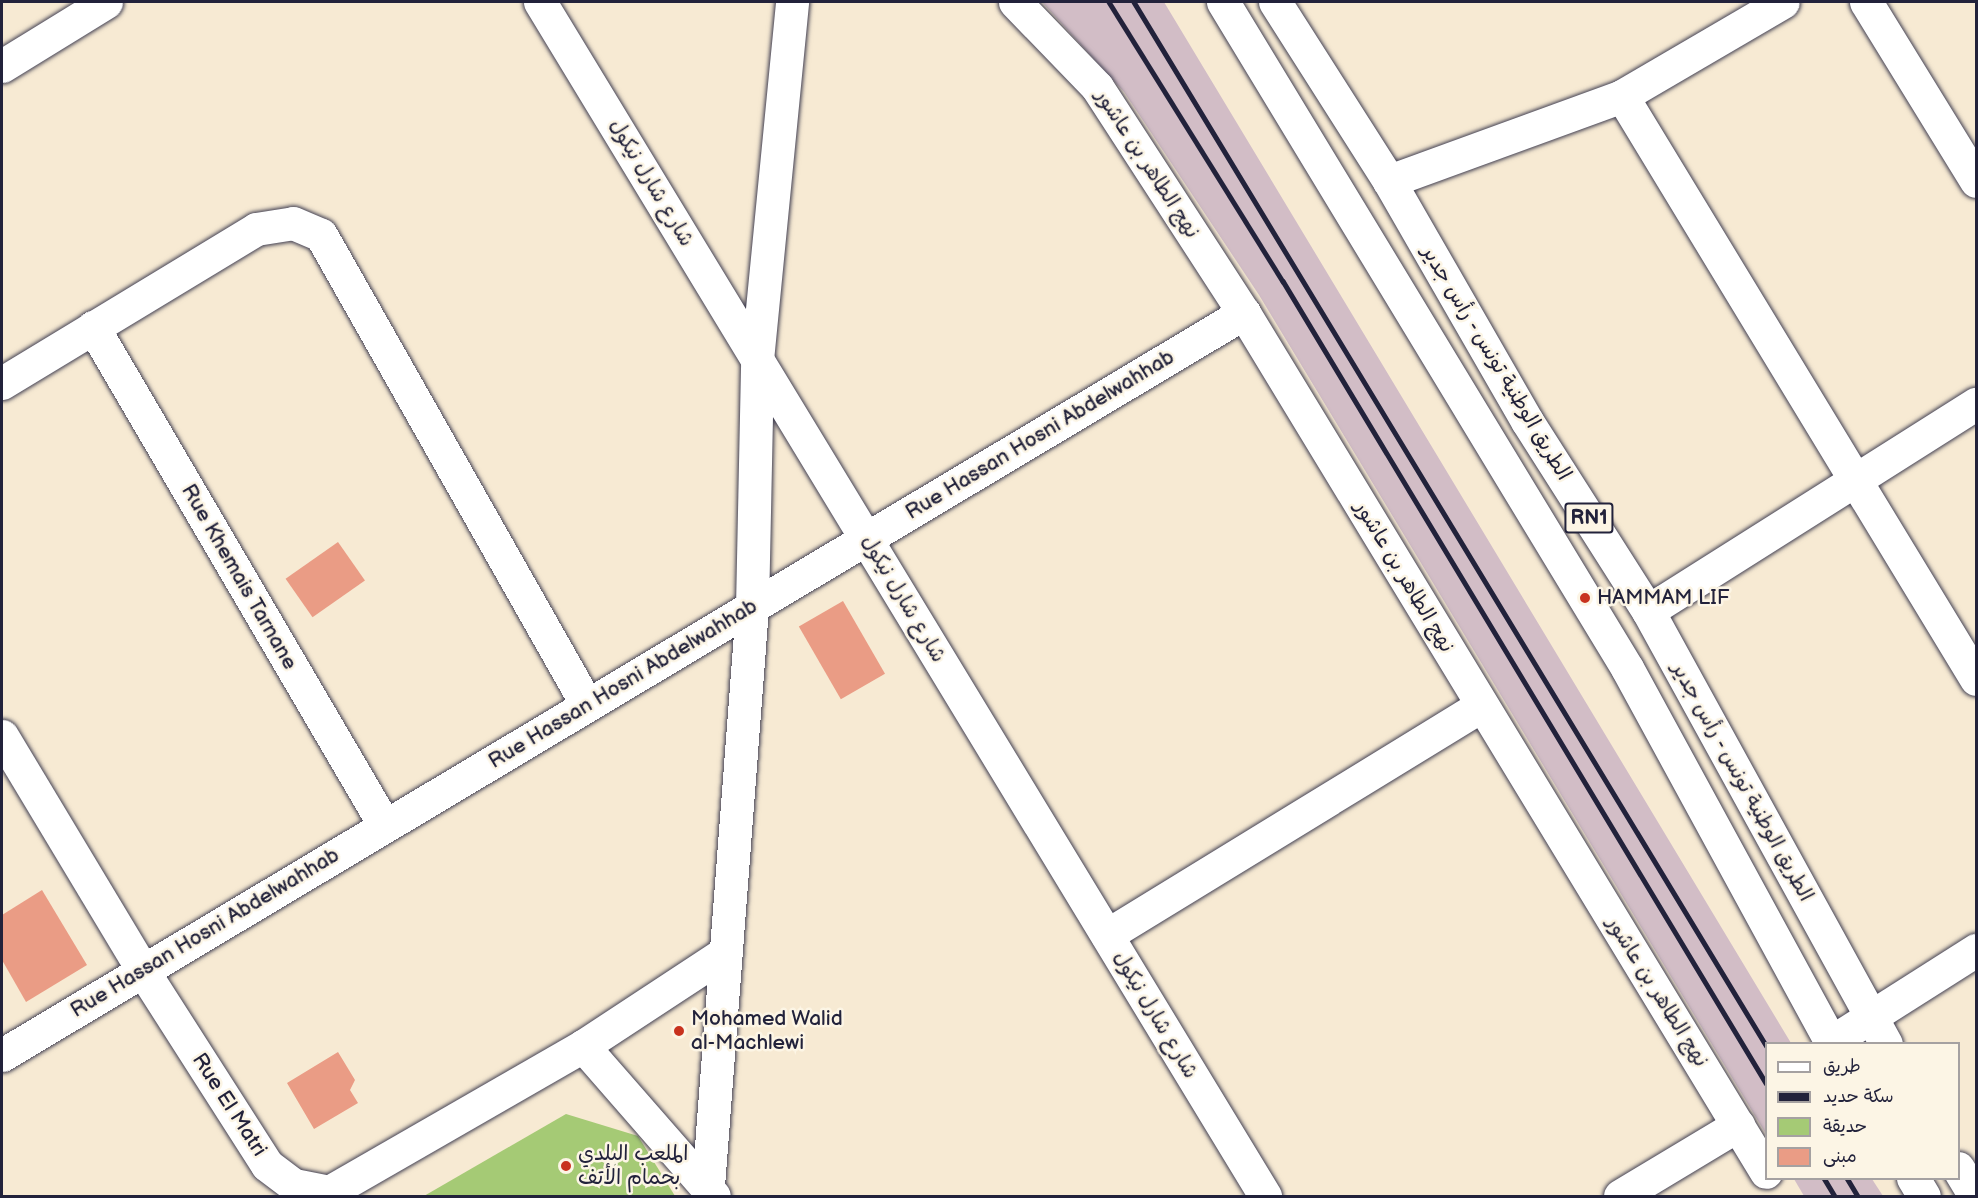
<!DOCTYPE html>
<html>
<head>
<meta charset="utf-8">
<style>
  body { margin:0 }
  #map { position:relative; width:1978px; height:1198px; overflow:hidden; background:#f7ead3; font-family:"Balsamiq Sans","Playpen Sans Arabic",sans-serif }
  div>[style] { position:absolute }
  .industrial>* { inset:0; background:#d2bdc6 }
  .green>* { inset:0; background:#a5ca75 }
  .building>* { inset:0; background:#ea9c85; transform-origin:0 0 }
  .roads { filter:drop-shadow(0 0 2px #424052) drop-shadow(0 0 2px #424052) }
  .minor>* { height:33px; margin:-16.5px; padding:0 16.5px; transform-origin:16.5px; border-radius:16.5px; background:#fff }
  .highway>* { height:33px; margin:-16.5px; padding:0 16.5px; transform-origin:16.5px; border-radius:16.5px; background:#fff }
  .rail>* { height:4.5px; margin:-2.25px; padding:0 2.25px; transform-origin:2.25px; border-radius:2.25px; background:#22223b }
  .dots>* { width:16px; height:16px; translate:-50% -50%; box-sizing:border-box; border:3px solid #fcf5e5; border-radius:50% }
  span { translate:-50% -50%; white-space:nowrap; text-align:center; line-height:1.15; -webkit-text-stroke:5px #fcf5e5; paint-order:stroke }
  .shield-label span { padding:2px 4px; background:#fcf5e5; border:2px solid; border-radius:4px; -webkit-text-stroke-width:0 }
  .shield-label { font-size:20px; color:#22223b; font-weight:700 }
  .street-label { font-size:21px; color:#22223b }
  .poi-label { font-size:21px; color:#22223b }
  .left { translate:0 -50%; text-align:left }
  .frame { position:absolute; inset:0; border:3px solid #22223b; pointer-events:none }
  .legend { position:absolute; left:1765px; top:1042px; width:195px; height:138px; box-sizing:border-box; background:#fcf5e5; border:2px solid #a5a1a1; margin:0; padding:8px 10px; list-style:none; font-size:18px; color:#22223b }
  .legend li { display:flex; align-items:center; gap:12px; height:30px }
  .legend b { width:30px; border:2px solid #a5a1a1 }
</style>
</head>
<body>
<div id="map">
  <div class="industrial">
    <i style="clip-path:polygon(1042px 2px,1164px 2px,1791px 1043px,1766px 1044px,1766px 1134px,1259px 295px,1124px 92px)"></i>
    <i style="clip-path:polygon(1794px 1179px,1872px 1179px,1883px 1196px,1804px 1196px)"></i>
  </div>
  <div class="green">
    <i style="clip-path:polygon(566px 1114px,638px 1136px,675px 1196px,424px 1196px)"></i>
  </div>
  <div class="building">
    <i style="left:338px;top:542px;width:47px;height:64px;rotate:55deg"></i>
    <i style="left:843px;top:601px;width:84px;height:51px;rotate:60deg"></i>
    <i style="clip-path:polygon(42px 890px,87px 965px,26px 1002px,2px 960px,2px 915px)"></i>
    <i style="clip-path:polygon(338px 1052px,355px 1080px,350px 1090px,358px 1103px,314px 1129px,287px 1083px)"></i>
  </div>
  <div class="roads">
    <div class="minor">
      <i style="left:540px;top:2px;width:1397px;rotate:58.73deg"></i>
      <i style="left:1015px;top:2px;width:118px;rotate:46deg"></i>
      <i style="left:1097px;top:87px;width:270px;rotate:57deg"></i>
      <i style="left:1244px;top:313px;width:1005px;rotate:58.71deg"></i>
      <i style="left:1866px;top:2px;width:210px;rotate:58.4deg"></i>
      <i style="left:2px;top:66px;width:122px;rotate:-31.6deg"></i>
      <i style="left:1622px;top:96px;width:682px;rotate:58.73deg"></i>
      <i style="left:1389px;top:181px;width:248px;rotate:-20deg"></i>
      <i style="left:1622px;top:96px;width:186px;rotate:-30.3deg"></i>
      <i style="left:93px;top:327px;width:578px;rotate:59.67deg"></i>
      <i style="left:2px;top:383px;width:297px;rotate:-31.2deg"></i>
      <i style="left:256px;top:229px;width:37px;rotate:-9deg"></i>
      <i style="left:293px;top:223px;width:30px;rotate:23deg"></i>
      <i style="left:321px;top:235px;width:540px;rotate:60.49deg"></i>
      <i style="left:1648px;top:611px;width:388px;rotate:-32.3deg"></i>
      <i style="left:2px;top:736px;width:274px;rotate:59deg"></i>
      <i style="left:143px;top:971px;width:230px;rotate:57.4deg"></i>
      <i style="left:267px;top:1165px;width:34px;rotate:37deg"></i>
      <i style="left:294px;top:1185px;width:36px;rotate:11deg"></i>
      <i style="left:329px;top:1192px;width:293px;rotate:-29.9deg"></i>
      <i style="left:583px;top:1046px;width:171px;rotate:-33.3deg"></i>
      <i style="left:1107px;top:935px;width:439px;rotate:-31.5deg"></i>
      <i style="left:1831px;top:1042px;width:172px;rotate:-32.4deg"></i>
      <i style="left:583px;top:1046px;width:199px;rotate:48.9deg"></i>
      <i style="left:2px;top:1055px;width:1447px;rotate:-30.86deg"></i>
      <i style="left:708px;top:1186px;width:581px;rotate:-85.65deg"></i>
      <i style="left:752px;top:607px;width:247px;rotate:-88.8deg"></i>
      <i style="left:757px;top:360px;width:360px;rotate:-84.4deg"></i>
      <i style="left:1620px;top:1196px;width:138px;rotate:-31deg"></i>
    </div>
    <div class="highway">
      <i style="left:1223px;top:2px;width:779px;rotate:58.76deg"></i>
      <i style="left:1627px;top:668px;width:428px;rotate:61.4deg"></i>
      <i style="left:1275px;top:2px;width:212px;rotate:57.5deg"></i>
      <i style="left:1389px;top:181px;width:277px;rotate:60.1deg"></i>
      <i style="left:1527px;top:421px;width:225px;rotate:57.5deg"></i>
      <i style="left:1648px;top:611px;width:494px;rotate:61.2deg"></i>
      <i style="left:1958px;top:1168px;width:33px;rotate:59deg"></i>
      <i style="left:1913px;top:1178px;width:21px;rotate:59deg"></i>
    </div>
  </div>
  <div class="rail">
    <i style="left:1109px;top:2px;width:329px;rotate:58.1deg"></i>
    <i style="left:1283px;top:281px;width:936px;rotate:58.94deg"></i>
    <i style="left:1134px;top:2px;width:1220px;rotate:58.79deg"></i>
    <i style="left:1824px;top:1178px;width:21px;rotate:59deg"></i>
    <i style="left:1847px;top:1178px;width:21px;rotate:59deg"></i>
  </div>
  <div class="dots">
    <i style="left:1585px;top:598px;background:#c8321e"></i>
    <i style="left:679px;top:1031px;background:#c8321e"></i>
    <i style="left:566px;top:1166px;background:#c8321e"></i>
  </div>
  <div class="shield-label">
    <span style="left:1589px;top:518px">RN1</span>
  </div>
  <div class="street-label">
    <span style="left:1147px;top:164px;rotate:57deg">نهج الطاهر بن عاشور</span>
    <span style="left:651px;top:183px;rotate:59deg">شارع شارل نيكول</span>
    <span style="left:1496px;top:363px;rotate:59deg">الطريق الوطنية تونس - رأس جدير</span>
    <span style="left:1040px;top:435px;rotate:-31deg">Rue Hassan Hosni Abdelwahhab</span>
    <span style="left:239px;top:577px;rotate:60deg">Rue Khemais Tarnane</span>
    <span style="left:1404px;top:577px;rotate:59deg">نهج الطاهر بن عاشور</span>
    <span style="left:903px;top:599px;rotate:59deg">شارع شارل نيكول</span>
    <span style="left:623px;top:684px;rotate:-31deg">Rue Hassan Hosni Abdelwahhab</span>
    <span style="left:1742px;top:782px;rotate:61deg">الطريق الوطنية تونس - رأس جدير</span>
    <span style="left:205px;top:933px;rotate:-31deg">Rue Hassan Hosni Abdelwahhab</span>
    <span style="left:1657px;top:992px;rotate:58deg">نهج الطاهر بن عاشور</span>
    <span style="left:1155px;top:1015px;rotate:59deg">شارع شارل نيكول</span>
    <span style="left:229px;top:1105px;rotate:57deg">Rue El Matri</span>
  </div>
  <div class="poi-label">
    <span class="left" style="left:1597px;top:598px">HAMMAM LIF</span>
    <span class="left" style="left:691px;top:1031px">Mohamed Walid<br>al-Machlewi</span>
    <span class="left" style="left:578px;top:1166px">الملعب البلدي<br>بحمام الأتف</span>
  </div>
  <div class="frame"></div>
  <ul class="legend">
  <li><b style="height:8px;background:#fff"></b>طريق</li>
  <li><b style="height:8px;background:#22223b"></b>سكة حديد</li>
  <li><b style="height:16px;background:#a5ca75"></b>حديقة</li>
  <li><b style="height:16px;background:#ea9c85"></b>مبنى</li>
  </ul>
</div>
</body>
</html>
